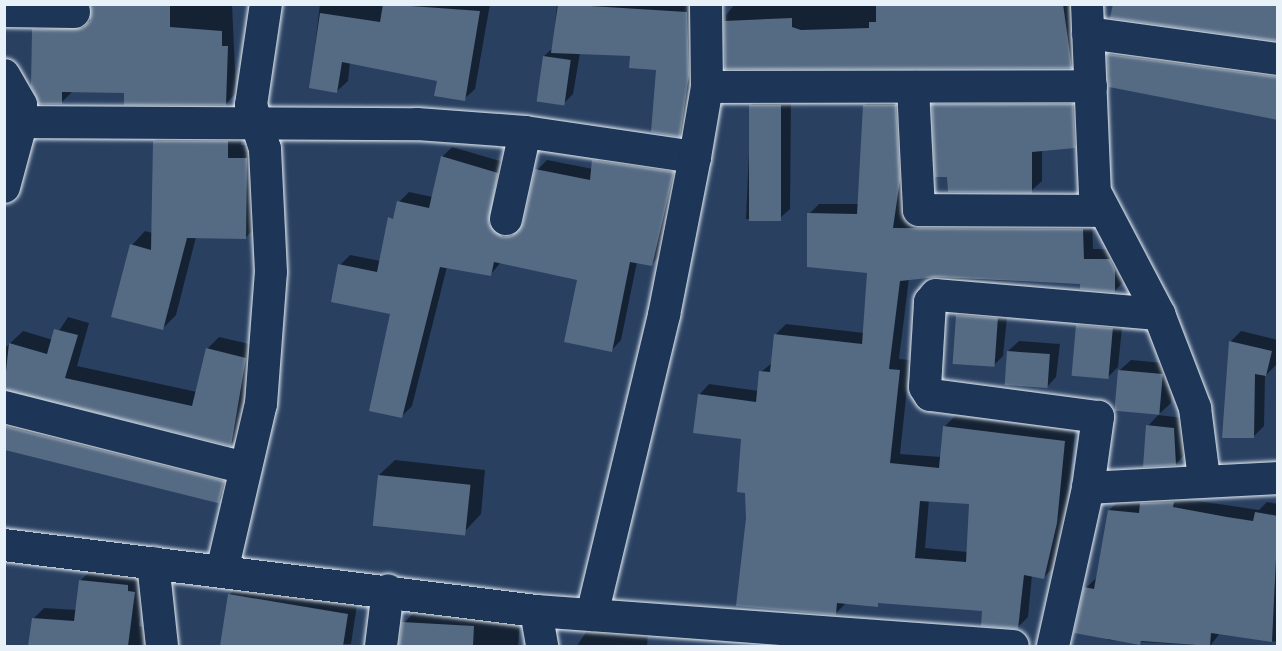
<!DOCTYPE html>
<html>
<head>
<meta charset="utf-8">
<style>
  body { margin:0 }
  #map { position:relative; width:1282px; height:651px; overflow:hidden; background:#294061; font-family:Dekko,sans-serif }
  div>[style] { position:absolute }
  .shadow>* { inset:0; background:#0007 }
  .building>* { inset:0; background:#556a83; transform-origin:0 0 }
  .roads { filter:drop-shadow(0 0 2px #e8f1f8) drop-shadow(0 0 2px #e8f1f8) }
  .minor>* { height:32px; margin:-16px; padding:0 16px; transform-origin:16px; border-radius:16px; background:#1d3557 }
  span { translate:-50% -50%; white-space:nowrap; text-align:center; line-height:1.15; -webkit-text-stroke:5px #1d3557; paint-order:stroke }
  .frame { position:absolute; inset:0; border:6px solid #e8f1f8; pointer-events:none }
</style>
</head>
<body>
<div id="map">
  <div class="shadow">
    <i style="clip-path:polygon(89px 4px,232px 4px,236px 93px,226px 104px,126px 92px,72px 92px,61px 103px,34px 30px,44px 20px,90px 18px)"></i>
    <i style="clip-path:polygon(320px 4px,490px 4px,475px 89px,464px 99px,439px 80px,350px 62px,348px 81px,337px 91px,310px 87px)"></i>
    <i style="clip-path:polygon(557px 4px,698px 4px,690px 125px,680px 135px,658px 69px,631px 55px,580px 53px,573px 94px,563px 104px,544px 56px,553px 48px)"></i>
    <i style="clip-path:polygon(735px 4px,1072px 4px,1081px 56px,1071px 67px,726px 67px,726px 15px)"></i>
    <i style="clip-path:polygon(1119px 44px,1278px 66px,1278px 117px,1109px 54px)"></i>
    <i style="clip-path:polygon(1083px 94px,1085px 136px,1074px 147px,1042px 149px,1042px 181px,1031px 191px,949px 175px,933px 105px,944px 95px)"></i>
    <i style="clip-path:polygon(761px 95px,791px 95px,790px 209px,779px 219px,746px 219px,751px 106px)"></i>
    <i style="clip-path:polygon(evenodd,875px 95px,906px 95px,909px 169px,903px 219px,1092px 219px,1093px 249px,1120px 249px,1125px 280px,1115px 291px,1082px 283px,909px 278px,899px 359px,910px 360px,900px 454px,941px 457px,945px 426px,955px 416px,1075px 431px,1067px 512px,1054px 567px,1044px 577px,1032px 575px,1028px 617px,1017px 628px,984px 610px,881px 601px,846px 603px,836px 613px,748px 518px,742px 438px,699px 395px,709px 384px,759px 391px,761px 372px,773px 362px,776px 334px,786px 324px,864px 333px,869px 272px,809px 214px,819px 204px,859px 204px,865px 105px,875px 95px,929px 500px,971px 503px,968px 552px,925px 548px,929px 500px)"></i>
    <i style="clip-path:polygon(168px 128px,241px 128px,241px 145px,260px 145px,259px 224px,245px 238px,196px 237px,176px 315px,162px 329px,132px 245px,145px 231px,153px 233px,155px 141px)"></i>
    <i style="clip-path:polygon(452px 147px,507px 163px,513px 227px,523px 226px,537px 170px,547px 160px,593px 169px,604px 151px,683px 162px,661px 254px,651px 265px,637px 262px,621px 340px,611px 351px,578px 278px,501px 262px,491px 274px,447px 267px,412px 406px,402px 416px,392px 313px,340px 265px,350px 255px,381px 261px,399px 202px,409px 192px,433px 197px,442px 157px)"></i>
    <i style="clip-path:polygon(968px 305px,1008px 308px,1003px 356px,993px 366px,957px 315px)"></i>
    <i style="clip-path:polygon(1088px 315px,1123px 318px,1118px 367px,1107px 378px,1078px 326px)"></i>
    <i style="clip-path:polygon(68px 317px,89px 323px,77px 366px,197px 392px,207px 349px,219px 337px,258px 346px,243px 432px,231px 444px,4px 389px,4px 349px,23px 331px,53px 340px)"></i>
    <i style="clip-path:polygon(1241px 331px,1278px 340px,1277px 364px,1265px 376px,1264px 426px,1253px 437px,1230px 342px)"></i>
    <i style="clip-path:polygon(1019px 341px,1060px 344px,1056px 377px,1046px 388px,1008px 351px)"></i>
    <i style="clip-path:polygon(1131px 360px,1173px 364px,1171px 403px,1158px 415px,1184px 418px,1186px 453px,1176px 464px,1148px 426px,1160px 413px,1120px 370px)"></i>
    <i style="clip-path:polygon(4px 408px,236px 469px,231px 489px,219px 501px,4px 447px)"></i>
    <i style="clip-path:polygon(395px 460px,485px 470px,481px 514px,466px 530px,379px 475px)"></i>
    <i style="clip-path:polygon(1151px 494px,1259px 510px,1267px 502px,1278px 504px,1278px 642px,1220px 633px,1210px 646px,1108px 640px,1086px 588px,1096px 578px,1109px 510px,1120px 500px,1143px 502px)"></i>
    <i style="clip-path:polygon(91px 570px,138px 575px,138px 581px,145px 581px,139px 626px,149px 628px,146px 646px,29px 646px,33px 619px,44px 608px,77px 610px,80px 581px)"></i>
    <i style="clip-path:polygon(239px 585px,357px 605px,351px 644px,223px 646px,229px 595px)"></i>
    <i style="clip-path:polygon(416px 610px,520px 624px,518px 646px,401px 646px,404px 623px)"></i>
    <i style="clip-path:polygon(588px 629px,648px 633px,647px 646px,577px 646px)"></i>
    <i style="clip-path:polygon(791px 637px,836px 646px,781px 646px)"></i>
  </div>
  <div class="building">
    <i style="clip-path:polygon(90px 4px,170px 4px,170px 27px,222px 31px,222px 46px,228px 46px,226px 105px,124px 105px,124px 93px,62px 92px,62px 104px,39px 104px,31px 86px,32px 29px,82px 28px,90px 21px)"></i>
    <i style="clip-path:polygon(383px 4px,480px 11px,465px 101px,434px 96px,437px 81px,342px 62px,337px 93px,309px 88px,320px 13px,380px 22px)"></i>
    <i style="clip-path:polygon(558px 4px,687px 12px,689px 75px,680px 137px,651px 132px,656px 70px,629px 68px,630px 56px,551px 53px)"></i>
    <i style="clip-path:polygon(876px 4px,1063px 4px,1072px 68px,725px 69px,724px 21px,792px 18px,792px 27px,801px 30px,869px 28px,869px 22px,876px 22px)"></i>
    <i style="clip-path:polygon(1113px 4px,1278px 4px,1278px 41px,1110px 18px)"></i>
    <i style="clip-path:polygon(1107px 54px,1278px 77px,1278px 120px,1109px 87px)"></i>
    <i style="left:543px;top:56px;width:28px;height:46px;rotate:8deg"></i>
    <i style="clip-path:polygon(932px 104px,1073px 104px,1075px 148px,1032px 152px,1032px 193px,948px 192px,947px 177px,935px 177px)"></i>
    <i style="left:749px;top:105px;width:32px;height:116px"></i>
    <i style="clip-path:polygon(evenodd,863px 105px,896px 105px,900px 180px,893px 228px,1083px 229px,1084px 259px,1110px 259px,1115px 270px,1115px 292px,1080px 289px,1080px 284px,938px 277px,900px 281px,889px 369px,900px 370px,890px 463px,939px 468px,943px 426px,1065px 441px,1057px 523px,1044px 579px,1024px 575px,1018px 629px,981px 626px,982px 611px,878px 603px,878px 607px,837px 603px,836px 615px,736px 606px,746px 518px,745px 493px,737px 492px,741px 439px,693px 433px,698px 394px,756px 402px,759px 371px,770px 372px,774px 334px,862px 344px,867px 273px,807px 267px,807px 213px,857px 214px,863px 105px,920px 501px,969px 504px,966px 562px,915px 558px,920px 501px)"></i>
    <i style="clip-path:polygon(153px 141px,228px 141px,228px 158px,247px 158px,246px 239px,187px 238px,163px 330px,111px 317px,130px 244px,151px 250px)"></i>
    <i style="clip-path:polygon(441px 156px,498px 173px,489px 224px,503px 237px,512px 236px,523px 223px,535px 169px,590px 180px,592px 160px,674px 172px,652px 266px,630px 262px,612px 352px,564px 342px,577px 280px,494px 262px,491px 276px,440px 267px,402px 418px,369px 411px,390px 314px,331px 302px,338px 264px,377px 272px,388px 217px,393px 219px,397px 201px,429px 208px)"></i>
    <i style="left:956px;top:315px;width:42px;height:49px;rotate:4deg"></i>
    <i style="left:1076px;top:325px;width:37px;height:51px;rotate:5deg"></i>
    <i style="clip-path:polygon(54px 329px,78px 335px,65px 378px,192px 406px,206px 348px,246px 358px,231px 446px,4px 390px,9px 343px,47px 354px)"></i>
    <i style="clip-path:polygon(1229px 341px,1272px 351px,1266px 376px,1255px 374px,1254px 438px,1222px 438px)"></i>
    <i style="left:1007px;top:351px;width:43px;height:34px;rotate:4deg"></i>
    <i style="left:1118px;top:370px;width:45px;height:41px;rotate:5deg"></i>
    <i style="clip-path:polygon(1146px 425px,1174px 428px,1176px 465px,1143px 467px)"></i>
    <i style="left:4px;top:426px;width:227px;height:23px;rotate:14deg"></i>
    <i style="left:378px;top:475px;width:93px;height:51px;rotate:6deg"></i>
    <i style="clip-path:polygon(1174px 502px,1173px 507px,1227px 517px,1253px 521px,1255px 512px,1278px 516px,1272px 642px,1211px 633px,1210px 646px,1141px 641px,1140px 645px,1074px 633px,1084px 587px,1094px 589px,1108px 510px,1139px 513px,1140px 503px)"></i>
    <i style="clip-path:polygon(79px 580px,128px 585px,128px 591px,135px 592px,128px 646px,28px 646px,32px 618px,74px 621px)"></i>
    <i style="clip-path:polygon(228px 594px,348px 614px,343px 646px,220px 646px)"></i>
    <i style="clip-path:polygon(402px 622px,474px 626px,473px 646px,399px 646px)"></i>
  </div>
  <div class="roads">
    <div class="minor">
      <i style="left:1087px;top:4px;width:188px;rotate:87.6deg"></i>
      <i style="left:1095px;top:192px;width:138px;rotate:62.3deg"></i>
      <i style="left:1159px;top:314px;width:101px;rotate:69deg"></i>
      <i style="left:1195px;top:408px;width:71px;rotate:82.7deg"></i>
      <i style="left:4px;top:11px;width:70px;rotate:0.8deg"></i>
      <i style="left:1088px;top:33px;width:192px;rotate:7.8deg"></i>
      <i style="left:4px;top:75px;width:34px;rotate:60deg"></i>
      <i style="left:21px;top:105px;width:19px;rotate:90deg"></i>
      <i style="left:21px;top:124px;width:65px;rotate:105.1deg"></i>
      <i style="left:707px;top:87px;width:384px;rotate:-0.1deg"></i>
      <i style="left:913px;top:87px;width:123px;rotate:87.2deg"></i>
      <i style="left:919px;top:210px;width:185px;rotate:0.3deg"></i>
      <i style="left:4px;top:122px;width:413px;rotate:0.3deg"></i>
      <i style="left:417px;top:124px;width:108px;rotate:4.2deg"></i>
      <i style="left:525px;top:132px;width:172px;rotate:8.4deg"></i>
      <i style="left:506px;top:219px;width:89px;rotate:-77.7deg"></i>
      <i style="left:4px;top:407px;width:249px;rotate:14.2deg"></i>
      <i style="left:1088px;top:488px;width:72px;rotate:-82deg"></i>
      <i style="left:1098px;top:417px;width:169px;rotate:-172.5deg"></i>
      <i style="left:930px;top:395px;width:9px;rotate:-122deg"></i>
      <i style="left:925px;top:387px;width:85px;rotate:-86.6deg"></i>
      <i style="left:930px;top:302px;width:9px;rotate:-49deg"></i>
      <i style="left:936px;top:295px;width:224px;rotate:4.9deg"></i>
      <i style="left:4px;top:545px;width:536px;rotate:7.07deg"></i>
      <i style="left:536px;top:611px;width:478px;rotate:4.2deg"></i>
      <i style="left:153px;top:563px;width:83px;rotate:83.8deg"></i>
      <i style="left:222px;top:571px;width:171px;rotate:-76.9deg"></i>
      <i style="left:261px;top:404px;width:132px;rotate:-85.7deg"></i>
      <i style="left:271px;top:272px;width:123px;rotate:-92.8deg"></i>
      <i style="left:265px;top:149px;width:46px;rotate:-107.7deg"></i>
      <i style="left:251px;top:105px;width:102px;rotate:-81.6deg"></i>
      <i style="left:536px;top:611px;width:36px;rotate:80deg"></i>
      <i style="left:592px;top:615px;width:309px;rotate:-76.5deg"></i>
      <i style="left:664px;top:315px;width:161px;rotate:-78.9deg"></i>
      <i style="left:695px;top:157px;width:71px;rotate:-80.3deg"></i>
      <i style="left:707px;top:87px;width:83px;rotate:-90.7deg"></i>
      <i style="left:381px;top:646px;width:56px;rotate:-82.9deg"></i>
      <i style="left:1053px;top:646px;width:162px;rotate:-77.5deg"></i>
      <i style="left:1088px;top:488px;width:190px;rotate:-3deg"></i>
    </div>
  </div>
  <div class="frame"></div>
</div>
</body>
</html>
